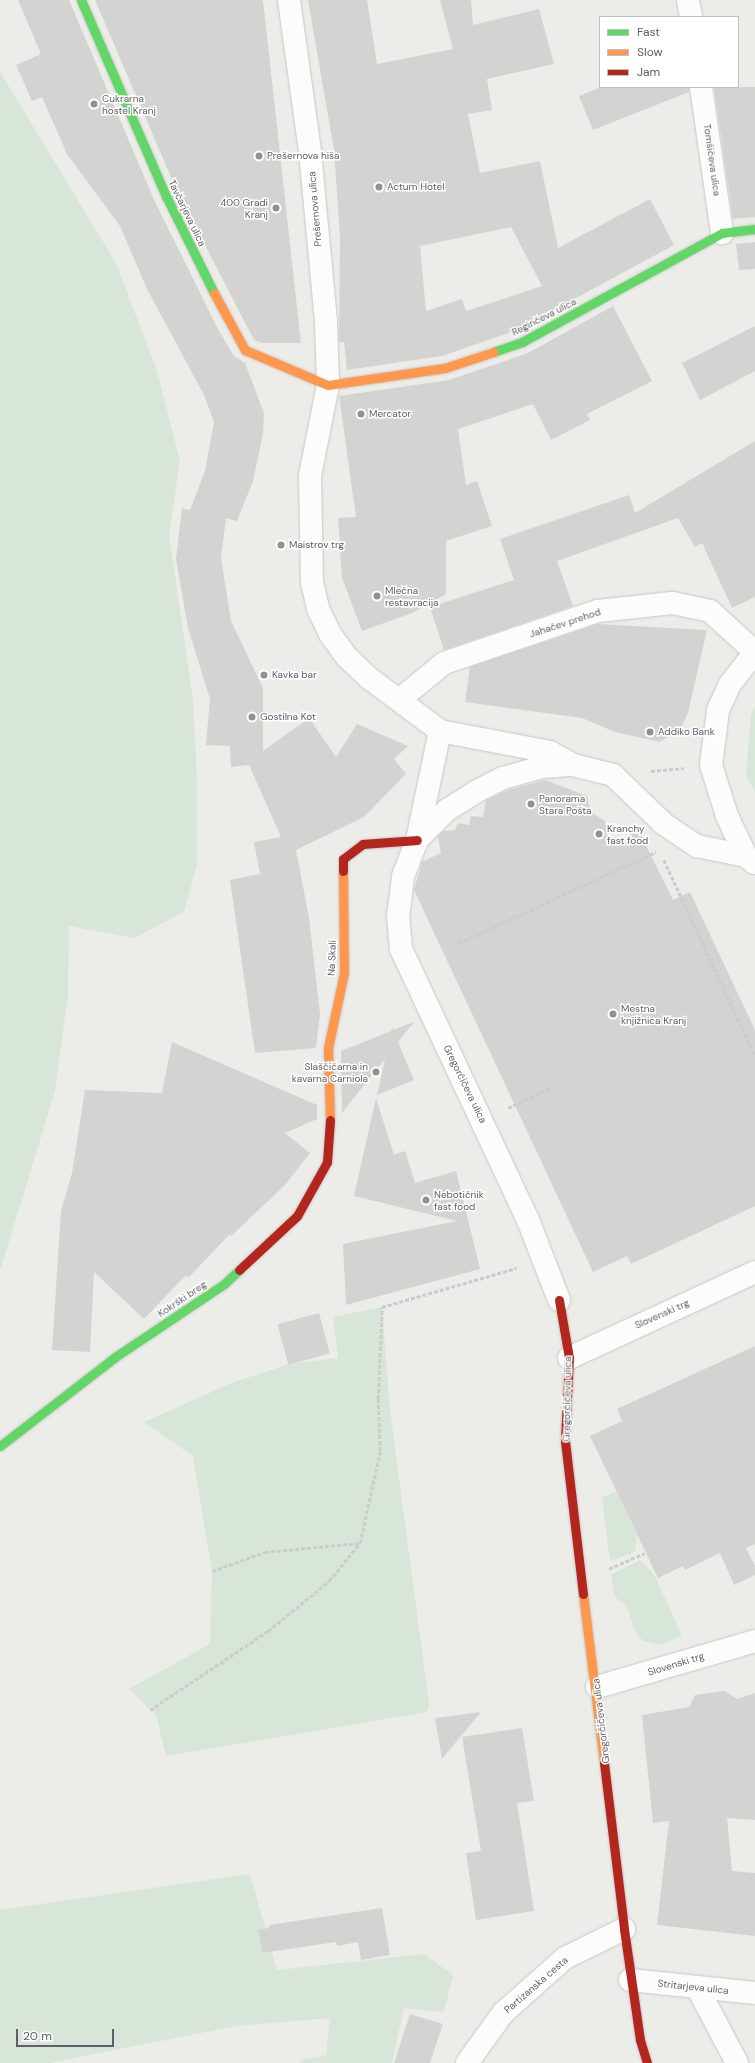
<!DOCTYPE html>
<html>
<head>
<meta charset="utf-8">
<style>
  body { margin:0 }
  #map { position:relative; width:755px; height:2063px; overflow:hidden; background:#ecece8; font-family:"DM Sans",sans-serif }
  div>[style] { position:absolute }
  .green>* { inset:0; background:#d7e6d9 }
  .building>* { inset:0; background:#d3d3d1; transform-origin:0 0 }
  .path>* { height:2.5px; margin-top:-1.25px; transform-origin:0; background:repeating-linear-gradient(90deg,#cacdcc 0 4px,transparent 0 6px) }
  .roads { filter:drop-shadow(0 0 1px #c8c8c8) drop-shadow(0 0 1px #c8c8c8) }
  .street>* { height:22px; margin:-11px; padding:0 11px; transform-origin:11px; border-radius:11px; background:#fcfcfc }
  .fast>* { height:9px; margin:-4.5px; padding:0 4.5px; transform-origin:4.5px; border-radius:4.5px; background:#63d668 }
  .slow>* { height:9px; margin:-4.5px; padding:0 4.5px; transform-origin:4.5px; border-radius:4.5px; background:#ff974d }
  .jam>* { height:9px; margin:-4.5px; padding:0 4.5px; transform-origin:4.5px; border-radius:4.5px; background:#b3261e }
  .dots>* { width:11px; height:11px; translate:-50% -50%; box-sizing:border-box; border:2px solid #fff; border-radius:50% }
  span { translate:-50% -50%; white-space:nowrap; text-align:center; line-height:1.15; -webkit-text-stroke:3px #fff; paint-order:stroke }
  .poi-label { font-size:10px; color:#5e6065 }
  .left { translate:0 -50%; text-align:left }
  .right { translate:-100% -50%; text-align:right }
  .street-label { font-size:10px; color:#5e6065 }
  .legend { position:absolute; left:599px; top:16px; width:140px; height:72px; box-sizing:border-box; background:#fff; border:1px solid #bfbfc1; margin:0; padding:5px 7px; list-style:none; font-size:12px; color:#5e6065 }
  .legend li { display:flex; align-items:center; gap:8px; height:20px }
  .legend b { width:20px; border:1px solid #bfbfc1 }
  .scale { position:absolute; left:16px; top:2029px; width:98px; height:18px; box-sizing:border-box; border:2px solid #5e6065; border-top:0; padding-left:5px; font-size:12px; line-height:14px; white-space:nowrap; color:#5e6065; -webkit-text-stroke:3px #fff; paint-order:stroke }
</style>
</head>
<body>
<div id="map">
  <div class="green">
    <i style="clip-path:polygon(0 72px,116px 263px,157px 371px,180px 461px,169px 534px,193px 700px,197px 781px,197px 864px,184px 912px,134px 938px,69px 926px,68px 995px,55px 1091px,0 1271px)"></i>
    <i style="clip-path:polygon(755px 706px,755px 793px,746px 775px,751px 715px)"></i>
    <i style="clip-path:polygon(382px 1307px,390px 1410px,429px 1704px,427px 1712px,166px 1756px,156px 1715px,129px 1689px,210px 1644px,212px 1571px,193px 1456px,144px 1422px,234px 1382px,290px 1364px,338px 1358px,333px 1317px)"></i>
    <i style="clip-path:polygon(617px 1492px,637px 1536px,635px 1552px,610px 1561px,602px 1497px)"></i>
    <i style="clip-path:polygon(640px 1560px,655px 1576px,682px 1636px,660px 1645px,643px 1641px,635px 1632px,627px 1607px,615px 1597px,611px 1575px)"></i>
    <i style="clip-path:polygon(250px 1874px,277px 1970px,424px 1954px,453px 1975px,444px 2012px,404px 2008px,392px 2063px,301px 2063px,300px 2060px,326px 2055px,330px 2018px,236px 2026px,49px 2063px,0 2063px,0 1910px)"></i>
  </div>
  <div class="building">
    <i style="clip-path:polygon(18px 0,69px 0,155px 202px,219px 331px,234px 356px,245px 363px,264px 413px,263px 434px,253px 481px,237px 521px,226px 518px,221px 558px,231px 621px,263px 688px,263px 751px,309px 718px,336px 757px,357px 724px,408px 746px,394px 759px,406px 774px,364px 817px,296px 850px,309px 918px,320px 1014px,316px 1048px,255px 1053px,230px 880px,260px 874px,254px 842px,281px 837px,249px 765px,231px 767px,230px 746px,206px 745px,210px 699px,188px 628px,176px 559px,182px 508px,190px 510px,205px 471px,214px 422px,204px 395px,147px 289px,120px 226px,67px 154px,42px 97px,32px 101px,16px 65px,41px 54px)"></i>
    <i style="clip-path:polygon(95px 0,263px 0,301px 343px,261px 343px,254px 340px,177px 191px)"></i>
    <i style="clip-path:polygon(evenodd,308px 0,367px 0,377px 64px,453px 49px,440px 0,471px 0,473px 25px,539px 9px,554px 64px,487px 79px,492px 110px,468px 114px,480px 173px,540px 161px,558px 248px,650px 199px,674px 245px,517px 330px,442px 356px,347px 370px,344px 342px,339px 342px,340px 237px,334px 150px,308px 0,511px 227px,542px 286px,466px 311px,462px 299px,426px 311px,420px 246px,511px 227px)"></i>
    <i style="clip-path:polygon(601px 87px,689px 87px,689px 92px,593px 130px,579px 96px)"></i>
    <i style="clip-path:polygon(714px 87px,755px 87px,755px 217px,733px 219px)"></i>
    <i style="clip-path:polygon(755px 242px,755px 269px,739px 270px,736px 244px)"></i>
    <i style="clip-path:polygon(613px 306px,652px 381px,587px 414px,590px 420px,551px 440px,533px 404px,458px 429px,466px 485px,477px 481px,492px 526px,446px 541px,446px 594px,412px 613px,362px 631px,342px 578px,338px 518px,356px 517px,339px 396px,449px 380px,528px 353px)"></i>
    <i style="clip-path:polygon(755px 326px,755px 371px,700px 400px,682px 363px)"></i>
    <i style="clip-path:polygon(755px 441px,755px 597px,732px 608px,702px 543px,695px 547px,678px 518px,557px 561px,573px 606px,444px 650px,430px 607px,514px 580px,500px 539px,629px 495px,635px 513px)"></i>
    <i style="clip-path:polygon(598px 624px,707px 630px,688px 713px,680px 729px,660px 742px,615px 732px,582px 718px,465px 702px,470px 667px)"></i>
    <i style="clip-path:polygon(545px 780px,587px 796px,591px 812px,605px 821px,608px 846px,639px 831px,673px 900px,690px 892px,755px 1030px,755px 1206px,631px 1264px,627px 1256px,593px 1272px,414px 890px,422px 862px,441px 853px,438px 836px,443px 831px,455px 830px,458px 823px,469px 825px,471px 816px,483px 817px,486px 800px,508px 790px)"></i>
    <i style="clip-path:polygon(414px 1022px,398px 1042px,414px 1080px,377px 1095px,385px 1059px,342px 1113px,341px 1051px,391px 1031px,392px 1027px,393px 1030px)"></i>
    <i style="clip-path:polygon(172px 1042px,317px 1105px,317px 1119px,285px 1133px,310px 1153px,285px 1185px,231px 1236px,230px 1234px,188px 1278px,186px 1275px,144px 1319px,94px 1272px,90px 1352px,52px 1350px,61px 1211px,72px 1173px,85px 1090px,162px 1093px)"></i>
    <i style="clip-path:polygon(376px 1098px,394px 1155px,405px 1151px,415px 1183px,456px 1171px,480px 1269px,346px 1305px,343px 1244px,457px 1221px,354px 1196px)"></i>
    <i style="left:319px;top:1313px;width:42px;height:43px;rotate:75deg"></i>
    <i style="clip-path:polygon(755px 1346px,755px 1544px,746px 1548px,755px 1566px,755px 1575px,734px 1585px,720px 1553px,685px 1570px,683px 1566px,658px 1578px,590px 1436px,622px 1421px,617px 1409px)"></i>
    <i style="clip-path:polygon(725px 1691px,737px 1699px,755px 1693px,755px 1820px,727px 1818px,732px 1871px,755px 1873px,755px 1936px,657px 1925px,669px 1821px,653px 1823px,642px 1715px,689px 1707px,695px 1695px)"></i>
    <i style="clip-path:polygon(481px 1712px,442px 1759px,435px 1718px)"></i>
    <i style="clip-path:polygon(522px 1728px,534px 1801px,517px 1803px,534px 1911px,476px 1920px,466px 1853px,481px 1851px,462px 1737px)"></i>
    <i style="clip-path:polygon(382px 1908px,390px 1955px,361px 1960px,358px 1942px,337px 1946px,336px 1942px,262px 1953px,258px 1930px,269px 1928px,269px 1925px)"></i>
    <i style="clip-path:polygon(410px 2014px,443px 2024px,430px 2063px,394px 2063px)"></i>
  </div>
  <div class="path">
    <i style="left:651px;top:771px;width:33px;rotate:-5deg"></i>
    <i style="left:664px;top:860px;width:215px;rotate:65deg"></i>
    <i style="left:459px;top:943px;width:217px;rotate:-24.8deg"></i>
    <i style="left:508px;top:1108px;width:46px;rotate:-26deg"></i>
    <i style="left:609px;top:1569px;width:39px;rotate:-24deg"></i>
    <i style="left:212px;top:1571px;width:56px;rotate:-19.7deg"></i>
    <i style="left:265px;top:1552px;width:95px;rotate:-5.4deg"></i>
    <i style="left:150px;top:1710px;width:142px;rotate:-33.8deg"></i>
    <i style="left:268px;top:1631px;width:79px;rotate:-39.3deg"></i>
    <i style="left:329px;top:1581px;width:49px;rotate:-50.8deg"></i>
    <i style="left:360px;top:1543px;width:94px;rotate:-77.7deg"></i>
    <i style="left:380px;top:1451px;width:52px;rotate:-92.2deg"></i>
    <i style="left:378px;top:1399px;width:92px;rotate:-87.5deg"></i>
    <i style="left:382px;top:1307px;width:140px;rotate:-16.2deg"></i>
  </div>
  <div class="roads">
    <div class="street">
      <i style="left:289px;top:0;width:153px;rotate:82.1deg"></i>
      <i style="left:310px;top:152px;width:170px;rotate:84.6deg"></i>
      <i style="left:326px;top:321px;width:64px;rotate:88.2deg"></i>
      <i style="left:328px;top:385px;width:93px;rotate:101.2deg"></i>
      <i style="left:310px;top:476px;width:106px;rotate:88.9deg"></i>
      <i style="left:312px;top:582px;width:28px;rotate:77deg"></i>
      <i style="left:318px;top:609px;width:28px;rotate:64deg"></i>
      <i style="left:330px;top:634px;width:29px;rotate:54deg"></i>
      <i style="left:347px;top:657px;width:30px;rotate:44deg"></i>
      <i style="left:369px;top:678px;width:89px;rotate:36.7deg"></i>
      <i style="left:440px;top:731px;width:111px;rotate:101.9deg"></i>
      <i style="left:417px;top:840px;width:40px;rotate:111deg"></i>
      <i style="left:403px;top:877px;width:38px;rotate:97deg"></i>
      <i style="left:398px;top:915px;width:34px;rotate:85deg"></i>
      <i style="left:401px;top:949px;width:299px;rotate:64.9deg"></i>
      <i style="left:528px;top:1220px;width:86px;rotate:68.8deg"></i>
      <i style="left:688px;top:0;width:17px;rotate:80deg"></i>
      <i style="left:701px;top:87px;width:148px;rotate:81.8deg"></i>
      <i style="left:399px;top:700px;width:58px;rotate:-39.4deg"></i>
      <i style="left:444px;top:663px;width:163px;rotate:-18.7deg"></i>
      <i style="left:598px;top:611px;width:75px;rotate:-6.1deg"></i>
      <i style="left:673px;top:603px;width:38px;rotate:12deg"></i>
      <i style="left:710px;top:611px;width:61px;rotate:42.3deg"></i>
      <i style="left:440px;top:731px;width:112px;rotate:10.8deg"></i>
      <i style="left:550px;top:752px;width:26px;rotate:29deg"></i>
      <i style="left:417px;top:840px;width:42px;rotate:-45deg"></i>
      <i style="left:447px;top:810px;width:36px;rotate:-32deg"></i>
      <i style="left:477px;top:791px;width:29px;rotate:-27deg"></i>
      <i style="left:503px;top:778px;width:41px;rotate:-15.8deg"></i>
      <i style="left:542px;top:767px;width:31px;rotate:-4deg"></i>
      <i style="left:573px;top:765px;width:41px;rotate:14deg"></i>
      <i style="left:613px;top:775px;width:71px;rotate:43.9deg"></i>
      <i style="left:664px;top:824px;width:40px;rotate:34deg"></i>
      <i style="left:697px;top:846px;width:50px;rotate:11.5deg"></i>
      <i style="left:754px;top:863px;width:11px;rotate:-139deg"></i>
      <i style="left:746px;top:856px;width:44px;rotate:-115.4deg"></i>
      <i style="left:727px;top:816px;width:53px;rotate:-107.4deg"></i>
      <i style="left:711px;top:765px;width:55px;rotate:-82.7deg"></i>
      <i style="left:718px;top:710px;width:29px;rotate:-65deg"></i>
      <i style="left:730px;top:684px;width:41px;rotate:-52deg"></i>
      <i style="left:569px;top:1358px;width:205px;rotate:-24.8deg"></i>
      <i style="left:597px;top:1687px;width:165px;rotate:-16.2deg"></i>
      <i style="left:630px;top:1980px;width:126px;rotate:5.9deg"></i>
      <i style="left:697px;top:1987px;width:86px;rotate:62.2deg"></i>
      <i style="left:467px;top:2063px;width:62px;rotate:-54.2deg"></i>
      <i style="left:503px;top:2013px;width:83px;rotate:-41.6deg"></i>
      <i style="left:565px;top:1958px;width:66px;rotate:-26.2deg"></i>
    </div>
    <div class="fast">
      <i style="left:81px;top:0;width:214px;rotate:66.6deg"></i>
      <i style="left:166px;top:196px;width:108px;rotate:63.7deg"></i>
      <i style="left:493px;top:352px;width:31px;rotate:-19deg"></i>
      <i style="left:522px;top:342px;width:228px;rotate:-28.6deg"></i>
      <i style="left:722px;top:233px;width:33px;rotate:-7deg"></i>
      <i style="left:0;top:1446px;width:145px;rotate:-37.7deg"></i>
      <i style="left:115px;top:1357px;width:131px;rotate:-33.8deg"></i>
      <i style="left:224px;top:1284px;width:21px;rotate:-43deg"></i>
    </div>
    <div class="slow">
      <i style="left:214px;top:293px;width:65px;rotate:61.5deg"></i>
      <i style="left:245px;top:350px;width:90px;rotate:22.9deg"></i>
      <i style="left:328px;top:385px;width:118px;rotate:-8.3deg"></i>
      <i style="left:445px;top:368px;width:51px;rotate:-18.4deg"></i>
      <i style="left:330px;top:1120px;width:72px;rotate:-91.6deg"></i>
      <i style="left:328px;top:1048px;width:77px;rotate:-78deg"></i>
      <i style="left:344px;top:973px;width:102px;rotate:-90.6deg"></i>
      <i style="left:583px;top:1594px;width:170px;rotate:82.9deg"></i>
    </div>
    <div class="jam">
      <i style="left:343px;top:871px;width:12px;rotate:-90deg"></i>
      <i style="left:343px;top:859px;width:25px;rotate:-37deg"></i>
      <i style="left:363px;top:844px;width:54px;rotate:-4.2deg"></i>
      <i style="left:239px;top:1270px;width:79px;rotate:-43deg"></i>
      <i style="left:297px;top:1216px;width:62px;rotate:-60.9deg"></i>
      <i style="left:327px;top:1162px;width:42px;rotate:-85.9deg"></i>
      <i style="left:559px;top:1300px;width:59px;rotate:80.2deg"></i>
      <i style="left:569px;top:1358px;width:83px;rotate:92.8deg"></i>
      <i style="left:565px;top:1441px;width:154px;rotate:83.3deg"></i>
      <i style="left:604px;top:1763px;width:167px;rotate:83.1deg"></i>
      <i style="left:624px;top:1929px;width:112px;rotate:81.8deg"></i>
      <i style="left:640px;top:2040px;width:24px;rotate:73deg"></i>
    </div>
  </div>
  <div class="dots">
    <i style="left:94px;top:104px;background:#909193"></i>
    <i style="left:259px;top:156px;background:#909193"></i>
    <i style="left:379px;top:187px;background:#909193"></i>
    <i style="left:276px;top:208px;background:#909193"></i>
    <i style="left:361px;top:414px;background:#909193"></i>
    <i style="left:281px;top:545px;background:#909193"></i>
    <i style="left:377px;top:596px;background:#909193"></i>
    <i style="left:264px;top:675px;background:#909193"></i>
    <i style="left:252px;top:717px;background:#909193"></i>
    <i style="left:650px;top:732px;background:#909193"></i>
    <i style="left:531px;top:804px;background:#909193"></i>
    <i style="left:599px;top:834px;background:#909193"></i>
    <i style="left:613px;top:1014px;background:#909193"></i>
    <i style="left:376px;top:1072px;background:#909193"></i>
    <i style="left:426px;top:1200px;background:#909193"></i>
  </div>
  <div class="poi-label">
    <span class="left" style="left:102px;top:104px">Cukrarna<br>hostel Kranj</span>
    <span class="left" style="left:267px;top:156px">Prešernova hiša</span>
    <span class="left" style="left:387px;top:187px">Actum Hotel</span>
    <span class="right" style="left:268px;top:208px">400 Gradi<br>Kranj</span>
    <span class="left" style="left:369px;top:414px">Mercator</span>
    <span class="left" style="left:289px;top:545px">Maistrov trg</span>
    <span class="left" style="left:385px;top:596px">Mlečna<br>restavracija</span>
    <span class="left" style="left:272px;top:675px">Kavka bar</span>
    <span class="left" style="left:260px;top:717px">Gostilna Kot</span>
    <span class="left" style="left:658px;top:732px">Addiko Bank</span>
    <span class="left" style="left:539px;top:804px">Panorama<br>Stara Pošta</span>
    <span class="left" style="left:607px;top:834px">Kranchy<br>fast food</span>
    <span class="left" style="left:621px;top:1014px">Mestna<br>knjižnica Kranj</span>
    <span class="right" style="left:368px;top:1072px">Slaščičarna in<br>kavarna Carniola</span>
    <span class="left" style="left:434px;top:1200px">Nebotičnik<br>fast food</span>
  </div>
  <div class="street-label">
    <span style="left:712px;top:160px;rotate:82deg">Tomšičeva ulica</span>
    <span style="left:315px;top:209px;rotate:-95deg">Prešernova ulica</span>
    <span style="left:187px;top:213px;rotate:64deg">Tavčarjeva ulica</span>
    <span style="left:544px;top:317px;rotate:-27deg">Reginčeva ulica</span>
    <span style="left:565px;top:623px;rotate:-18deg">Jahačev prehod</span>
    <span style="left:332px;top:958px;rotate:-88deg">Na Skali</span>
    <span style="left:465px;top:1084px;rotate:64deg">Gregorčičeva ulica</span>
    <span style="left:182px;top:1299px;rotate:-34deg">Kokrški breg</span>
    <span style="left:662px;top:1314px;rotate:-24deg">Slovenski trg</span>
    <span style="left:567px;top:1399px;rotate:-89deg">Gregorčičeva ulica</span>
    <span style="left:676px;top:1664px;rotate:-17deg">Slovenski trg</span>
    <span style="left:601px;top:1721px;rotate:-97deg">Gregorčičeva ulica</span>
    <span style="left:536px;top:1985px;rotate:-41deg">Partizanska cesta</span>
    <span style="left:693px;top:1987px;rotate:6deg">Stritarjeva ulica</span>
  </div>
  <ul class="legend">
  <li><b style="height:5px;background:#63d668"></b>Fast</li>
  <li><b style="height:5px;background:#ff974d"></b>Slow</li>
  <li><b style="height:5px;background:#b3261e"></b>Jam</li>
  </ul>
  <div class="scale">20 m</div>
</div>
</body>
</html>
